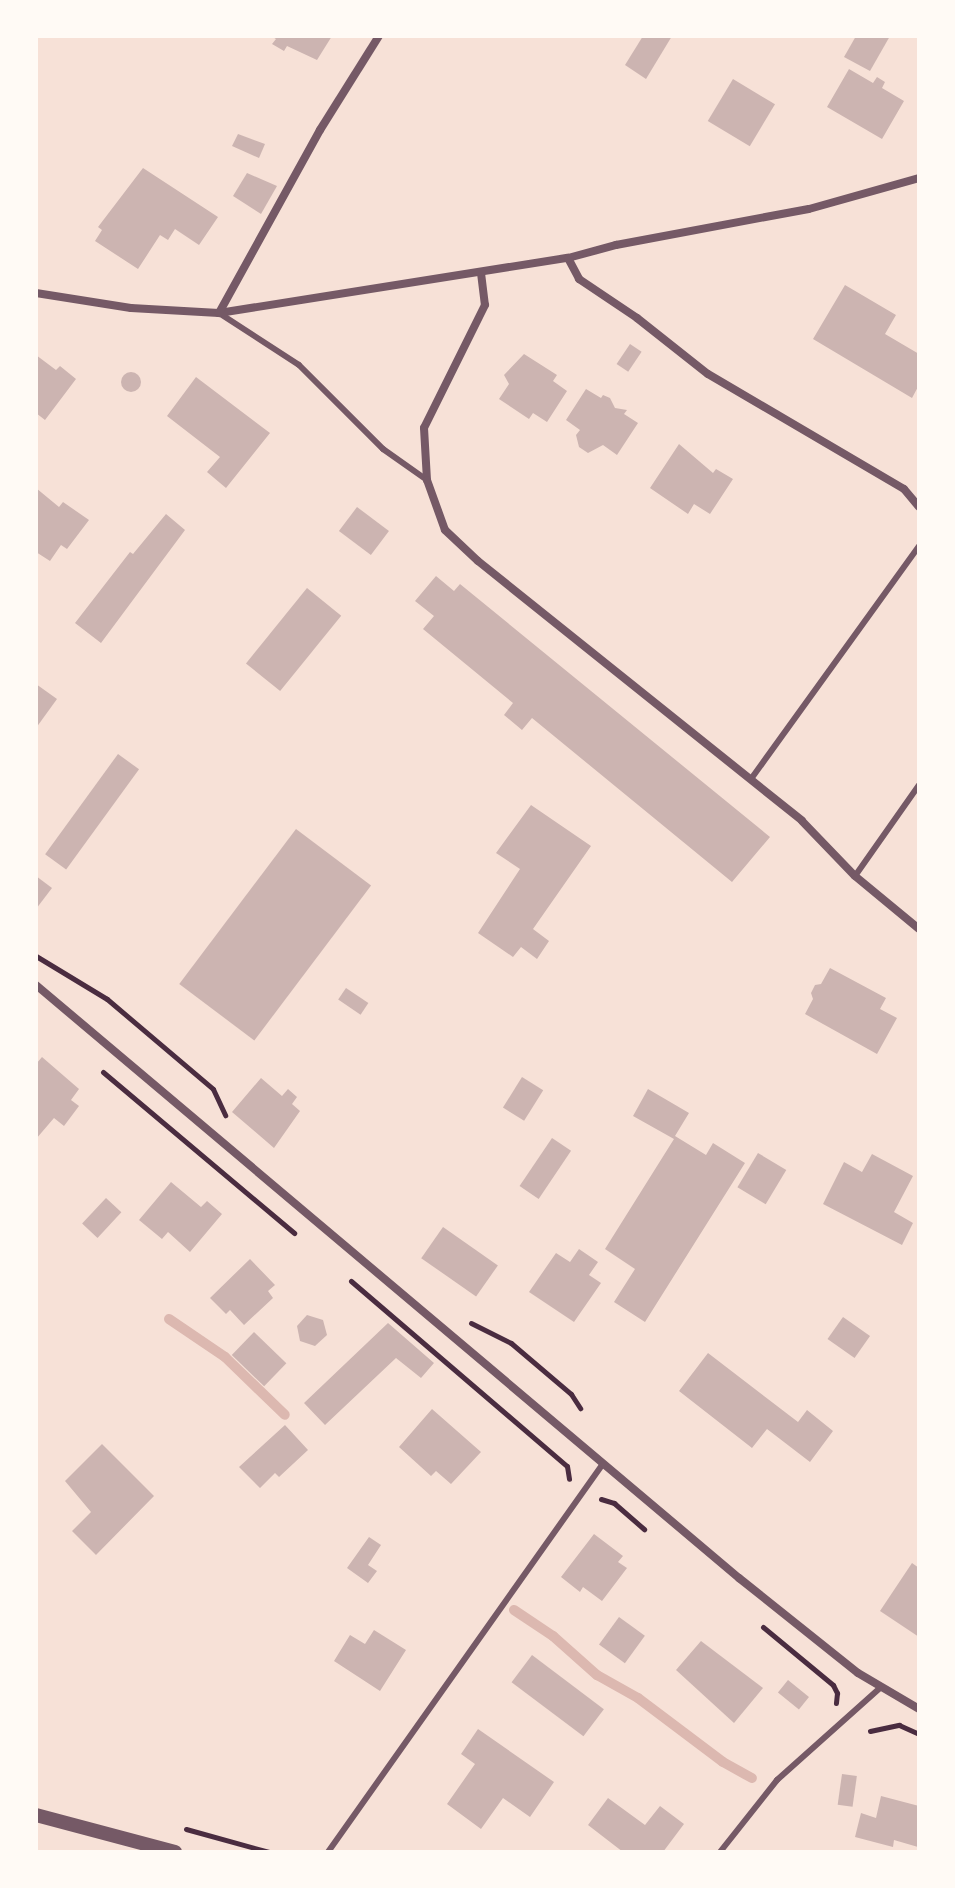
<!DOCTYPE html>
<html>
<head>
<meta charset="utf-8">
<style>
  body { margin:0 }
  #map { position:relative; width:955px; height:1888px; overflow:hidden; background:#f7e1d7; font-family:"Libre Baskerville",serif }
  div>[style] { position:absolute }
  .stream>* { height:10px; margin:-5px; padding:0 5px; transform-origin:5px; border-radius:5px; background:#dcb8b0 }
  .building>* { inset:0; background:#ccb4b1; transform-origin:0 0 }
  .round { border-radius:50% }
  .path>* { height:5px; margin:-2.5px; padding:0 2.5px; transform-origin:2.5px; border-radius:2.5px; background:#4a2c40 }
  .service>* { height:6px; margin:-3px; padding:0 3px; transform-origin:3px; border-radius:3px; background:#755966 }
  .minor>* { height:8px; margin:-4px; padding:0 4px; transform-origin:4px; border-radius:4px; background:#755966 }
  .tertiary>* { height:14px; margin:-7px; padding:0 7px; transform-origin:7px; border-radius:7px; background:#755966 }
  span { translate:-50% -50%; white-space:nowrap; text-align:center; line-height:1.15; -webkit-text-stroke:8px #fffaf5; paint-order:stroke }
  .frame { position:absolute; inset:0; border:38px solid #fffaf5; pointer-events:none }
</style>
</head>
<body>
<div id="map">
  <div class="stream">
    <i style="left:169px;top:1319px;width:68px;rotate:34.2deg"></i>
    <i style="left:225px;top:1357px;width:83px;rotate:44deg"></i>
    <i style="left:514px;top:1610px;width:47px;rotate:33.7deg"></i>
    <i style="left:553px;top:1636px;width:59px;rotate:41.6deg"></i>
    <i style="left:597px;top:1675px;width:47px;rotate:29.3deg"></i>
    <i style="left:638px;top:1698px;width:106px;rotate:37deg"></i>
    <i style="left:723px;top:1762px;width:33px;rotate:29deg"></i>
  </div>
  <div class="building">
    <i style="clip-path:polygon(271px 36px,332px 36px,317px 60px,287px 46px,284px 51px,272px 44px,276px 39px)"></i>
    <i style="clip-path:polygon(643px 36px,672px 36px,646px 79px,625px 65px)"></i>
    <i style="clip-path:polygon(856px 36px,890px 36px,870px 71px,844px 57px)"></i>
    <i style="clip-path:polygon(849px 69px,873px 83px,877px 77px,885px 82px,882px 88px,904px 101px,882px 139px,827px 107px)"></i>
    <i style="left:733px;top:79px;width:49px;height:49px;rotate:31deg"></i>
    <i style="clip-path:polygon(238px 134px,265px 144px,259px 158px,232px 146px)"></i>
    <i style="clip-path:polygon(143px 168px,218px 217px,199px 245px,175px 229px,168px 240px,160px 235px,138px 269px,95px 241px,102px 230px,98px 227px)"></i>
    <i style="clip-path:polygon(247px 173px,277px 186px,261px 214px,233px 196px)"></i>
    <i style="clip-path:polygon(845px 285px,896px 315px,885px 334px,919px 354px,919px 385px,912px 398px,813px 339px)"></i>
    <i style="left:630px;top:344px;width:14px;height:24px;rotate:34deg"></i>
    <i style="clip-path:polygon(524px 354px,557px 375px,553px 381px,567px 391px,547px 422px,533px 413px,529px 419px,499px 399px,509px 384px,504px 375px)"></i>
    <i style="clip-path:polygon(36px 355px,56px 370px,60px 366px,76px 379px,45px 420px,36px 413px)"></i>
    <i class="round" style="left:121px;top:372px;width:20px;height:20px"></i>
    <i style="clip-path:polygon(196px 377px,270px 433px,226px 488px,207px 472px,220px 457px,167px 416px)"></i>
    <i style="clip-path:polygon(586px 389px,601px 398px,603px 395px,610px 398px,615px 408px,627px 410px,624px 414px,638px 423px,617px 455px,603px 445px,588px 453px,579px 447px,576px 435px,580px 430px,566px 420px)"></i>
    <i style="clip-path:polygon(679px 444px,713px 473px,716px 469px,733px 479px,710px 514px,694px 504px,688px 514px,650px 488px)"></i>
    <i style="clip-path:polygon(36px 488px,59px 507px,63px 502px,89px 520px,67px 549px,61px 545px,50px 561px,36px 552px)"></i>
    <i style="left:357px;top:507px;width:40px;height:30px;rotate:37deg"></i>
    <i style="clip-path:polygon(166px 514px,185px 530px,101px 643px,75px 623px,130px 552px,133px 554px)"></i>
    <i style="clip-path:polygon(436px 576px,454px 591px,460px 584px,770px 837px,732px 882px,532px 718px,522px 730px,504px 715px,513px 703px,423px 629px,434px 616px,415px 601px)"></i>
    <i style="left:307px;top:588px;width:44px;height:97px;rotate:39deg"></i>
    <i style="clip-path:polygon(36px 684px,57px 699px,36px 728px)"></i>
    <i style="left:118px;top:754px;width:26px;height:124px;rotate:36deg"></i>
    <i style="clip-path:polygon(531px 805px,591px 846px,533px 929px,549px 941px,537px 959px,521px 947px,513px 957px,478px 933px,520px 869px,496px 853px)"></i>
    <i style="left:296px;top:829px;width:94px;height:194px;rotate:37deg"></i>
    <i style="clip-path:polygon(36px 876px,52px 888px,36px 909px)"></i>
    <i style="clip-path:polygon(830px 968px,886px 998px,880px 1009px,897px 1018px,877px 1054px,805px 1014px,813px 999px,811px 993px,815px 985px,821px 984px)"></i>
    <i style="left:346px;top:988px;width:27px;height:14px;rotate:34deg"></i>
    <i style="clip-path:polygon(42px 1057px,79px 1089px,71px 1100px,79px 1106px,64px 1126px,54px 1118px,36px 1139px,36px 1064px)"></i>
    <i style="left:522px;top:1077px;width:25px;height:36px;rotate:32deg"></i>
    <i style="clip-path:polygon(261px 1078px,282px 1096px,288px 1089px,297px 1097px,292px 1104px,300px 1111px,274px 1148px,232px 1112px)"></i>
    <i style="clip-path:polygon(648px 1089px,689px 1113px,675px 1136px,706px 1155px,713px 1143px,745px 1163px,645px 1322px,614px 1302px,635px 1269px,605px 1249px,674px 1139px,633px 1116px)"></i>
    <i style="left:552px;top:1138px;width:23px;height:58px;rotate:34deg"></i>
    <i style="left:758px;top:1153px;width:33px;height:40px;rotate:31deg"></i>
    <i style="clip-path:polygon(872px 1154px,913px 1176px,894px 1212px,913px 1223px,902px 1245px,823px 1204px,844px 1162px,862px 1172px)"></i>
    <i style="clip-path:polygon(171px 1182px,201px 1207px,207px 1201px,222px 1214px,190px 1252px,168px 1232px,162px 1239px,139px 1220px)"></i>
    <i style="left:106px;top:1198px;width:21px;height:35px;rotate:43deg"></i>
    <i style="left:443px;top:1227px;width:67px;height:38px;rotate:35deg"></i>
    <i style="clip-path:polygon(579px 1249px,598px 1262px,589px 1275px,601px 1283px,574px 1322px,529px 1292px,556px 1253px,570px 1262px)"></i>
    <i style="clip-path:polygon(250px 1259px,275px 1285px,268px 1291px,273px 1298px,244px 1325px,230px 1310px,226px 1314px,210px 1298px)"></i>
    <i style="clip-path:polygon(307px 1315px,323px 1320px,327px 1335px,315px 1346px,300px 1341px,297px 1326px)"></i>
    <i style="left:843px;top:1317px;width:33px;height:27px;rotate:35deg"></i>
    <i style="clip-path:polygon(388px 1323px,434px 1363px,421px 1378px,396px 1358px,325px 1425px,304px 1403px)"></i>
    <i style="left:254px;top:1332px;width:45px;height:32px;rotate:44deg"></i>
    <i style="clip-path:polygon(708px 1353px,798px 1422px,807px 1410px,833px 1431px,810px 1462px,767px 1429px,752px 1448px,679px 1391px)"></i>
    <i style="clip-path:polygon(432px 1409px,481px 1452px,451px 1484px,436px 1471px,431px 1476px,399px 1447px)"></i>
    <i style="clip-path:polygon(285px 1425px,308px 1450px,279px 1477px,275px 1473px,260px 1488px,239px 1467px)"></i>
    <i style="clip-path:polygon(102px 1444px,154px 1496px,96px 1555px,72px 1531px,91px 1512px,65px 1481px)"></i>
    <i style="clip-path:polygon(594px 1534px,623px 1556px,618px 1562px,627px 1568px,602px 1601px,583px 1587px,580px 1592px,561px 1577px)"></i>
    <i style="clip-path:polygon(369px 1537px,381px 1545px,368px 1565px,377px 1571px,368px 1583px,347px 1568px)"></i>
    <i style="clip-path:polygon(912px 1563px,919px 1568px,919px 1637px,880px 1611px)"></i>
    <i style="left:619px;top:1617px;width:32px;height:34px;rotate:36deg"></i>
    <i style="clip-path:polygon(374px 1630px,406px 1650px,380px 1691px,334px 1661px,350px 1635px,365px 1644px)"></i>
    <i style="clip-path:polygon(701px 1641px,763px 1688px,734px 1723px,676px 1670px)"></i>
    <i style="left:532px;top:1655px;width:90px;height:34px;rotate:37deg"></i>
    <i style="left:788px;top:1680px;width:27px;height:16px;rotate:39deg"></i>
    <i style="clip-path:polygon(478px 1729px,554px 1782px,530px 1817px,503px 1798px,481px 1829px,447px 1804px,475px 1764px,461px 1754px)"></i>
    <i style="left:842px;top:1774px;width:15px;height:31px;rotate:8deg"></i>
    <i style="clip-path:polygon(881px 1796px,919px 1806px,918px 1847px,894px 1840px,893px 1847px,855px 1837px,861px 1813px,876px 1818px)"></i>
    <i style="clip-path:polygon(608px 1798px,645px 1825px,660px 1806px,684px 1824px,663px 1852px,623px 1852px,588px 1825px)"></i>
  </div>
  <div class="path">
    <i style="left:36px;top:956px;width:83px;rotate:31.2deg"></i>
    <i style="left:107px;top:999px;width:139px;rotate:40.3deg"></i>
    <i style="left:213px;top:1089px;width:29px;rotate:65deg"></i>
    <i style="left:103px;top:1072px;width:250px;rotate:40.1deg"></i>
    <i style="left:351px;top:1281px;width:284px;rotate:40.6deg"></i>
    <i style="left:567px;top:1466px;width:13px;rotate:81deg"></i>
    <i style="left:471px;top:1323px;width:45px;rotate:26.6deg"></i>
    <i style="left:511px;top:1343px;width:79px;rotate:40.4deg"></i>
    <i style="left:571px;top:1394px;width:17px;rotate:57deg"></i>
    <i style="left:601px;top:1499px;width:14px;rotate:17deg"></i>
    <i style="left:614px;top:1503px;width:40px;rotate:41deg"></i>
    <i style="left:763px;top:1627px;width:91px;rotate:39.6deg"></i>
    <i style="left:833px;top:1685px;width:9px;rotate:63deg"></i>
    <i style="left:837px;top:1693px;width:10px;rotate:96deg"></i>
    <i style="left:870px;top:1731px;width:30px;rotate:-12deg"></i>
    <i style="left:899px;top:1725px;width:22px;rotate:24deg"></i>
    <i style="left:186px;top:1829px;width:86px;rotate:15.5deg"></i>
  </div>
  <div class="service">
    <i style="left:219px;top:313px;width:95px;rotate:33deg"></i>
    <i style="left:299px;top:365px;width:119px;rotate:45deg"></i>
    <i style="left:383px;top:449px;width:54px;rotate:35.2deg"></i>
    <i style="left:751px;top:779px;width:287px;rotate:-54.2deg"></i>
    <i style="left:855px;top:876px;width:111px;rotate:-54.9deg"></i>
    <i style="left:328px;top:1852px;width:474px;rotate:-54.7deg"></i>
    <i style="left:720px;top:1852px;width:92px;rotate:-51.6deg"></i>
    <i style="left:777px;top:1780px;width:140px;rotate:-41.8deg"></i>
  </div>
  <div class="minor">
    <i style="left:568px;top:258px;width:24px;rotate:62deg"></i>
    <i style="left:579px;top:279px;width:70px;rotate:33.9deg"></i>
    <i style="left:637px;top:318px;width:90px;rotate:38.3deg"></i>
    <i style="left:708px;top:374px;width:227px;rotate:30.4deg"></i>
    <i style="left:904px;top:489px;width:23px;rotate:50deg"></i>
    <i style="left:481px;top:273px;width:32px;rotate:83deg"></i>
    <i style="left:485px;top:305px;width:137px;rotate:116.4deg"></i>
    <i style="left:424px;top:428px;width:52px;rotate:86.7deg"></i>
    <i style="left:427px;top:480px;width:53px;rotate:70.2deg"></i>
    <i style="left:445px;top:530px;width:45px;rotate:43.2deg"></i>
    <i style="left:478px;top:561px;width:415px;rotate:38.7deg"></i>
    <i style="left:802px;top:821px;width:76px;rotate:46.1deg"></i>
    <i style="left:855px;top:876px;width:83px;rotate:39.6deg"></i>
    <i style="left:36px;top:293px;width:96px;rotate:9deg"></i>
    <i style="left:131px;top:308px;width:88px;rotate:3.3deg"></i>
    <i style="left:219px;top:313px;width:353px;rotate:-9deg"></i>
    <i style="left:568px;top:258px;width:50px;rotate:-15.2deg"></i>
    <i style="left:616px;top:245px;width:196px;rotate:-10.6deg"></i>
    <i style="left:809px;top:209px;width:114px;rotate:-15.7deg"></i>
    <i style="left:219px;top:313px;width:209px;rotate:-61.1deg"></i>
    <i style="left:320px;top:130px;width:111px;rotate:-57.9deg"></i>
    <i style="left:36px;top:985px;width:920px;rotate:40.15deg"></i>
    <i style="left:739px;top:1578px;width:152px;rotate:38.6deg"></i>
    <i style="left:858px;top:1673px;width:71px;rotate:30.5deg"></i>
  </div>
  <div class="tertiary">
    <i style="left:36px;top:1815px;width:144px;rotate:14.9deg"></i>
  </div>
  <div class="frame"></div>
</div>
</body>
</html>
